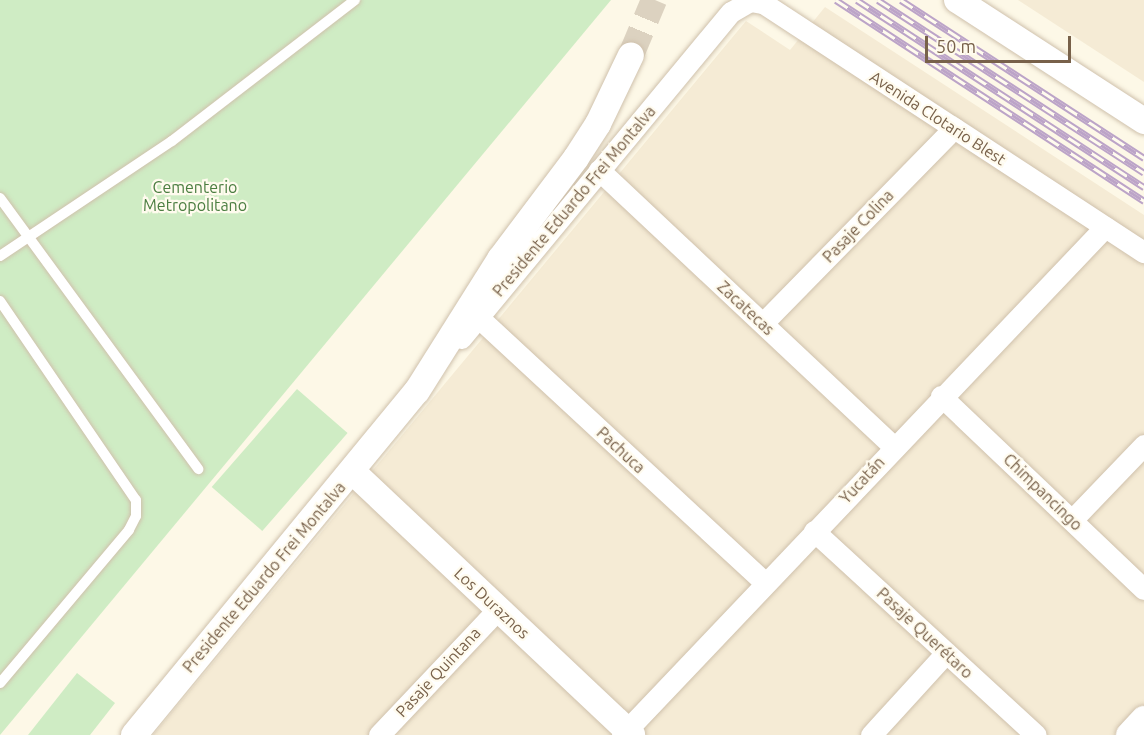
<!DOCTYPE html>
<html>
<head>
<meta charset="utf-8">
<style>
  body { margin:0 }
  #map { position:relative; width:1144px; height:735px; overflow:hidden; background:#fdf8e7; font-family:Ubuntu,sans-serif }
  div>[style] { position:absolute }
  .residential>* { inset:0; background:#f5ebd5 }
  .green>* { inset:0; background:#cfecc4; transform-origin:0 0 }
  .tertiary-tunnel>* { height:26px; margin-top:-13px; transform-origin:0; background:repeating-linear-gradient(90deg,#dcd2c0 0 26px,transparent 0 39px) }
  .roads { filter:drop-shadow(0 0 2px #cfc1ac) drop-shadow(0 0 2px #cfc1ac) }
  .service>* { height:10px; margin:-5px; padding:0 5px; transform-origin:5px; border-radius:5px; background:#fff }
  .minor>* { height:21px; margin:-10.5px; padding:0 10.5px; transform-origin:10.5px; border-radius:10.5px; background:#fff }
  .tertiary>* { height:26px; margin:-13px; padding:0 13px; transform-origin:13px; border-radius:13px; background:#fff }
  .rail>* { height:7px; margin-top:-3.5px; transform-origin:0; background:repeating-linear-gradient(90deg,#fffbee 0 14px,#bca4c8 0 28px); box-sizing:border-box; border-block:2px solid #bca4c8 }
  span { translate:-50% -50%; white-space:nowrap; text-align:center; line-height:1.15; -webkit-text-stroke:4.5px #fffbee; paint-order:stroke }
  .street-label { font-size:16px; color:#78614a }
  .park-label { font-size:16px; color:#4b7e41 }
  .scale { position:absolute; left:925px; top:36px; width:146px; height:27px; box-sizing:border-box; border:3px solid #78614a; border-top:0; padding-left:8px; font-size:18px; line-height:21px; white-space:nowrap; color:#78614a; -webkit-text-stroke:4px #fffbee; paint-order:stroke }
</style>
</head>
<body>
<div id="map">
  <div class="residential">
    <i style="clip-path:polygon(1018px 0,1144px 0,1144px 82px)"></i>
    <i style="clip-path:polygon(825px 7px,1144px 215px,1144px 735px,153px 735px,746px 21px,790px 50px)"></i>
  </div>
  <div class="green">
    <i style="clip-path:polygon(0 0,611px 0,0 735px)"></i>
    <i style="left:297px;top:389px;width:67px;height:130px;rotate:41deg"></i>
    <i style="clip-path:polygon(77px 673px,115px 703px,90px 735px,28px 735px)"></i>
  </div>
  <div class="tertiary-tunnel">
    <i style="left:631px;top:55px;width:60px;rotate:-67.3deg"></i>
  </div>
  <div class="roads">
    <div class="service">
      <i style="left:0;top:198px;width:336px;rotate:53.8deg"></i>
      <i style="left:0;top:256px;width:207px;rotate:-33.8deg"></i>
      <i style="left:172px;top:141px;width:231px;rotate:-37.6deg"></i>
      <i style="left:0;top:301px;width:241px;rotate:55.7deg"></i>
      <i style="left:136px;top:500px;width:16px;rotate:90deg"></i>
      <i style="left:136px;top:516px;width:16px;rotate:117deg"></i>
      <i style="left:129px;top:530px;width:200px;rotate:130.1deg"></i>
    </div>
    <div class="minor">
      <i style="left:599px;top:170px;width:403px;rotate:43.2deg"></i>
      <i style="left:478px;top:317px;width:391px;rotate:42.8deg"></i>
      <i style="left:763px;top:323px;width:273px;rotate:-45.6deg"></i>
      <i style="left:461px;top:338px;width:423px;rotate:-50.4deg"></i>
      <i style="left:731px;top:12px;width:22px;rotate:-30deg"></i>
      <i style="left:750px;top:1px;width:13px;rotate:9deg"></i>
      <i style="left:763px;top:3px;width:455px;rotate:33.2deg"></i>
      <i style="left:941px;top:396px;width:280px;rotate:43.6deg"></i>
      <i style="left:1072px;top:520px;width:104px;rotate:-46.2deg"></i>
      <i style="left:814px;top:531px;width:301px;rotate:42.6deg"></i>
      <i style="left:379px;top:735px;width:173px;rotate:-46.6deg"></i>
      <i style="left:622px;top:735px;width:701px;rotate:-46.45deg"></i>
      <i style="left:871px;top:735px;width:111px;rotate:-47.6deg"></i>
    </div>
    <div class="tertiary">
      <i style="left:957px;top:0;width:223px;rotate:32.9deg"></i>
      <i style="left:352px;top:471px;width:385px;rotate:43.3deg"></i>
      <i style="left:134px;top:735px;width:445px;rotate:-50.6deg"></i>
      <i style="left:417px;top:391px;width:156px;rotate:-57.8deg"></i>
      <i style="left:500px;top:259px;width:126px;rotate:-53deg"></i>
      <i style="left:576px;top:158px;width:40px;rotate:-57.1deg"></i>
      <i style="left:598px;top:124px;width:76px;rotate:-64.4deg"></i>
      <i style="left:1129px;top:735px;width:22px;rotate:-47deg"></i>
    </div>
  </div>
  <div class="rail">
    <i style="left:836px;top:0;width:368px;rotate:33.1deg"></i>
    <i style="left:857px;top:0;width:343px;rotate:33.1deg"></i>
    <i style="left:878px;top:0;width:317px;rotate:33deg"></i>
    <i style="left:901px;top:0;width:290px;rotate:33deg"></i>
  </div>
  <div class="street-label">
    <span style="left:938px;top:118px;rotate:33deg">Avenida Clotario Blest</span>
    <span style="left:574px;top:201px;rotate:-50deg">Presidente Eduardo Frei Montalva</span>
    <span style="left:858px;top:226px;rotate:-46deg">Pasaje Colina</span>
    <span style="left:746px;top:308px;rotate:43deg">Zacatecas</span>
    <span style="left:621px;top:450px;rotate:43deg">Pachuca</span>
    <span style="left:862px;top:480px;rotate:-47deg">Yucatán</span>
    <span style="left:1043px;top:492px;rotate:44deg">Chimpancingo</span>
    <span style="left:264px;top:577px;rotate:-50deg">Presidente Eduardo Frei Montalva</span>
    <span style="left:492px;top:603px;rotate:43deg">Los Duraznos</span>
    <span style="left:925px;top:633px;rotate:43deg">Pasaje Querétaro</span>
    <span style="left:438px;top:672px;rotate:-47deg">Pasaje Quintana</span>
  </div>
  <div class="park-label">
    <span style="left:195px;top:196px">Cementerio<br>Metropolitano</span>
  </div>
  <div class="scale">50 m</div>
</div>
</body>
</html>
